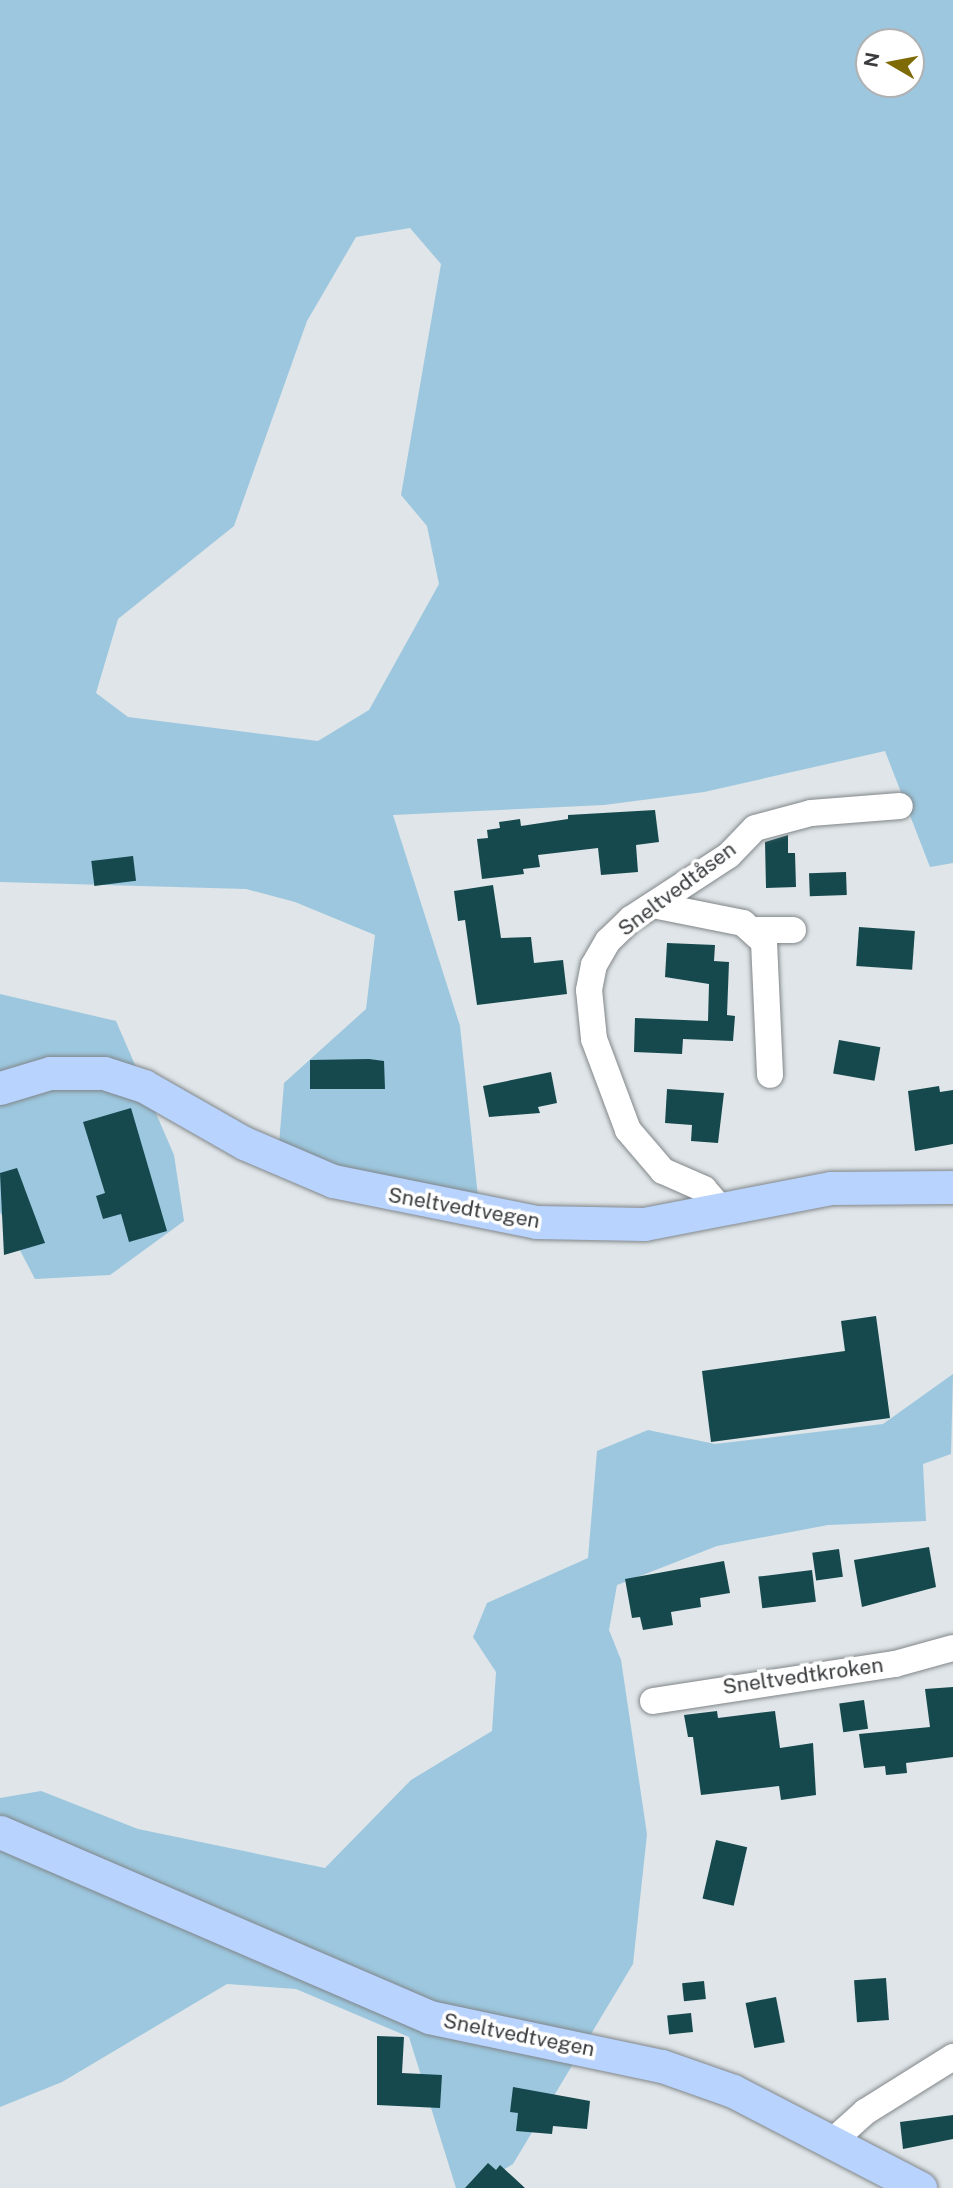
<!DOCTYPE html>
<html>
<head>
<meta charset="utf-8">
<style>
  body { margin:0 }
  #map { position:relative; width:953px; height:2188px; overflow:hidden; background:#dfe5e8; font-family:"Public Sans",sans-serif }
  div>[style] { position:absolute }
  .green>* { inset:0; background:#9cc7de }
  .building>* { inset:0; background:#16494e; transform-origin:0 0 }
  .roads { filter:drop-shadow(0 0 2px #818689) drop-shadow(0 0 2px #818689) }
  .minor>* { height:26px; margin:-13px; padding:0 13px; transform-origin:13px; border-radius:13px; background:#fff }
  .major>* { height:33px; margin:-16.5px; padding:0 16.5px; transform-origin:16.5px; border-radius:16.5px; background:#b8d3fe }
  span { translate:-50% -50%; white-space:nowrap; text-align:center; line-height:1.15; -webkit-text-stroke:7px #fff; paint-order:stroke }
  .street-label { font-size:21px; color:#3a3c3e }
  .north { position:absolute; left:855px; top:28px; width:70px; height:70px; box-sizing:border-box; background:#fff; border:2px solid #b0b1b2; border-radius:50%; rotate:280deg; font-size:19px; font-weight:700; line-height:28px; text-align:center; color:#3a3c3e }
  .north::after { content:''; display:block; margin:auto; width:24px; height:32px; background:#7f6b05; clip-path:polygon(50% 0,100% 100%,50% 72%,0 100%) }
</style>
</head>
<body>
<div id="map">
  <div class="green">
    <i style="clip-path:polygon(evenodd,0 0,953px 0,953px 863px,930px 867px,885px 751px,704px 792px,604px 805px,393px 815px,460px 1026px,480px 1216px,279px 1144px,284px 1083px,366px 1009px,375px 935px,295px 902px,246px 889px,0 882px,0 0,869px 42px,911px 42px,911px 84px,869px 84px,869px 42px,0 0,410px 228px,441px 264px,401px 495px,427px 526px,439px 584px,369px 710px,318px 741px,128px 717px,96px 693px,118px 619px,234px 526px,307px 321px,356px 237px,410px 228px)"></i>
    <i style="clip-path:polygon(0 994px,116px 1021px,174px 1155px,184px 1221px,110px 1275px,35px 1279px,0 1212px)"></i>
    <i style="clip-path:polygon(953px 1374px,951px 1454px,923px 1464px,926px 1521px,828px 1525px,717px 1546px,617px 1585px,609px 1630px,621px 1660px,647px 1834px,633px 1964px,513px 2164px,473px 2188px,456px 2188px,409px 2037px,296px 1989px,227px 1984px,62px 2082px,0 2107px,0 1798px,41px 1791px,138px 1829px,325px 1868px,411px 1780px,492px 1731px,496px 1672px,473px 1637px,487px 1603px,588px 1558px,597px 1451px,648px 1430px,715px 1444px,883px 1424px)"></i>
  </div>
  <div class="building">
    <i style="clip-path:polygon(655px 810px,659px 842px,636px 845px,638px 872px,601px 875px,598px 848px,538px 855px,540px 867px,523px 869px,524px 874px,482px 879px,477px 839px,488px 838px,487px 830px,500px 828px,499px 822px,520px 819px,521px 826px,568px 819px,568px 815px)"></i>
    <i style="clip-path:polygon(788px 835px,788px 853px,795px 853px,796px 887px,766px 888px,765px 842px)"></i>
    <i style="left:133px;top:856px;width:25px;height:42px;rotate:83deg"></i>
    <i style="left:846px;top:872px;width:23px;height:37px;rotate:88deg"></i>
    <i style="clip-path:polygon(493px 885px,501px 938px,531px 937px,534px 963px,563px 960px,567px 994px,477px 1005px,465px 920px,458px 921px,454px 891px)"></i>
    <i style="left:859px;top:927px;width:56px;height:39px;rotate:4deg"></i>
    <i style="clip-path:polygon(667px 943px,715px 945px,714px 961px,729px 962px,727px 1015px,735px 1016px,733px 1041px,683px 1039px,682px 1054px,634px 1052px,635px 1018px,708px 1021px,709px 984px,665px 977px)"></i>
    <i style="left:839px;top:1040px;width:42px;height:34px;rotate:10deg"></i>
    <i style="clip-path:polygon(369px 1059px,384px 1061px,385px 1089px,310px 1089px,310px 1060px)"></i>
    <i style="clip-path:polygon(551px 1072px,557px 1103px,538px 1107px,540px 1113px,489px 1117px,483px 1086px)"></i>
    <i style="clip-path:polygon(939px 1086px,940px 1092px,953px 1090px,953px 1144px,915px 1151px,908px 1091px)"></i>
    <i style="clip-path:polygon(667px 1089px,724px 1093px,718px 1143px,691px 1141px,692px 1125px,665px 1123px)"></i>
    <i style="clip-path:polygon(131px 1108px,167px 1231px,129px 1242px,121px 1214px,103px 1219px,96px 1196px,105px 1193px,83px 1122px)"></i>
    <i style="clip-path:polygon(17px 1168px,45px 1243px,4px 1255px,0 1173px)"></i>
    <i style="clip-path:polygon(876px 1316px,890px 1418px,711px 1442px,702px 1371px,845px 1351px,841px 1321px)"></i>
    <i style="clip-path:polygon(929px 1547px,936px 1587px,862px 1607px,854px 1560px)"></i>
    <i style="left:839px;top:1549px;width:28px;height:27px;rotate:82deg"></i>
    <i style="clip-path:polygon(724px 1561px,730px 1593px,700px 1598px,701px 1607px,671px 1612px,673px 1625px,643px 1630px,640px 1617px,632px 1618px,625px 1579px)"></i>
    <i style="left:812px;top:1570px;width:32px;height:54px;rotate:83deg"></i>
    <i style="clip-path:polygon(953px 1687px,953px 1757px,906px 1763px,907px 1773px,886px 1775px,885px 1766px,864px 1768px,859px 1734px,930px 1727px,925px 1689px)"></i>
    <i style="left:864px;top:1700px;width:29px;height:25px;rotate:82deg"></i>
    <i style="clip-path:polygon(717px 1711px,718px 1718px,775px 1711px,780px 1748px,813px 1743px,816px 1795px,781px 1800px,779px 1786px,701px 1795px,693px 1737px,688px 1737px,684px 1715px)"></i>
    <i style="left:716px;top:1840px;width:32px;height:60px;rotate:13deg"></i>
    <i style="left:886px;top:1978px;width:42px;height:32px;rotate:86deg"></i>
    <i style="left:704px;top:1981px;width:18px;height:22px;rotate:84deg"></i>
    <i style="left:776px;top:1997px;width:46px;height:31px;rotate:79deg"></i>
    <i style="left:691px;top:2013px;width:19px;height:24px;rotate:84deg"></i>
    <i style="clip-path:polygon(377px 2036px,404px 2037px,402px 2073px,442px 2075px,440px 2108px,377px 2105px)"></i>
    <i style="clip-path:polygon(513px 2087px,590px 2101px,587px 2129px,553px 2126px,552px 2134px,516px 2131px,518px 2113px,510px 2112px)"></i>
    <i style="clip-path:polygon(953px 2115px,953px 2139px,903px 2149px,900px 2122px)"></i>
    <i style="clip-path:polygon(488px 2163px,496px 2170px,500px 2165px,525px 2188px,465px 2188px)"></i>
  </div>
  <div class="roads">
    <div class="minor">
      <i style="left:653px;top:905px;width:92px;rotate:11.3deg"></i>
      <i style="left:743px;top:923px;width:28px;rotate:42deg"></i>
      <i style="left:764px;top:942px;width:133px;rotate:87.4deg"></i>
      <i style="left:754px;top:930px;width:39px"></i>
      <i style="left:722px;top:1210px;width:28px;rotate:-131deg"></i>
      <i style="left:704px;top:1189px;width:45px;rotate:-156.3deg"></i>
      <i style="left:663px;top:1171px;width:54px;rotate:-130.5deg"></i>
      <i style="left:628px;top:1130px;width:97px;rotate:-110.5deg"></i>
      <i style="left:594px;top:1039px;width:49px;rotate:-95.8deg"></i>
      <i style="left:589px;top:990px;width:25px;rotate:-79deg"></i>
      <i style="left:594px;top:965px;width:28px;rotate:-60deg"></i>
      <i style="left:608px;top:941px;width:32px;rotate:-44deg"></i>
      <i style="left:631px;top:919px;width:117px;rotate:-33.1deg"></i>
      <i style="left:729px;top:855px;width:37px;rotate:-46deg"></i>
      <i style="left:755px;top:828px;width:58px;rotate:-15deg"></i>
      <i style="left:811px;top:813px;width:89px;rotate:-4.5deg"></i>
      <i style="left:653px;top:1701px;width:245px;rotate:-8.7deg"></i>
      <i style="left:895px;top:1664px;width:60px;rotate:-15.4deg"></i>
      <i style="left:834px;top:2140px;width:42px;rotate:-42.1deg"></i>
      <i style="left:865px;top:2112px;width:104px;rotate:-32deg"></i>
    </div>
    <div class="major">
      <i style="left:0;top:1088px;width:52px;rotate:-16.7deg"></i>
      <i style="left:50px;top:1073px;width:54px"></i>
      <i style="left:104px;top:1073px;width:42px;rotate:18deg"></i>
      <i style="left:144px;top:1086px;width:115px;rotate:29.7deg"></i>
      <i style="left:244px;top:1143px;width:97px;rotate:23.1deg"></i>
      <i style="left:333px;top:1181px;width:207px;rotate:11.4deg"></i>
      <i style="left:536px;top:1222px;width:108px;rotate:1.1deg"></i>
      <i style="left:644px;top:1224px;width:190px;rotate:-10.9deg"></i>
      <i style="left:831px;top:1188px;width:122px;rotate:-0.5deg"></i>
      <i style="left:0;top:1832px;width:467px;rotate:23.3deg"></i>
      <i style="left:429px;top:2017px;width:238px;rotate:11.9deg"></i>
      <i style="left:662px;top:2066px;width:75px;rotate:19.4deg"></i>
      <i style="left:733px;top:2091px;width:211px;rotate:27.4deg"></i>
    </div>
  </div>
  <div class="street-label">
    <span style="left:677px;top:889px;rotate:-37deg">Sneltvedtåsen</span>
    <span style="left:464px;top:1208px;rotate:10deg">Sneltvedtvegen</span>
    <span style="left:803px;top:1676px;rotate:-8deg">Sneltvedtkroken</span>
    <span style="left:519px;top:2035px;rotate:11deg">Sneltvedtvegen</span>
  </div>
  <div class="north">N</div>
</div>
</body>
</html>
